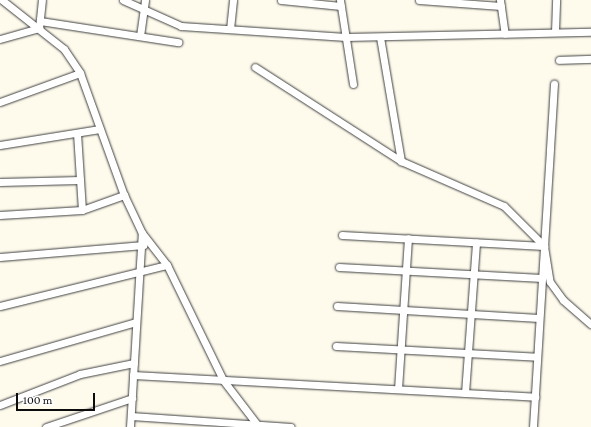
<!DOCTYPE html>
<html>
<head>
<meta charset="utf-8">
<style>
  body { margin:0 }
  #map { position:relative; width:591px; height:427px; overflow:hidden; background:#fefbed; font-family:"Crimson Pro",serif }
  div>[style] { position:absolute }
  .roads { filter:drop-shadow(0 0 1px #3f3f3f) drop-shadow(0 0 1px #3f3f3f) }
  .minor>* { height:7px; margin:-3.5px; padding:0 3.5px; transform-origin:3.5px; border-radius:3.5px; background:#fff }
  span { translate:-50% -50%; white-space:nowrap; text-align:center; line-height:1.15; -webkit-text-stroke:4px #fff; paint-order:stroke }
  .scale { position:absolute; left:16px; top:393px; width:79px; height:18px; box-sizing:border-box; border:2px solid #0c0c0c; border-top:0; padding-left:5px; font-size:12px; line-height:14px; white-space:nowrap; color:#0c0c0c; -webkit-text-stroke:3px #fff; paint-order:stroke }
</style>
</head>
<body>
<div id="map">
  <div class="roads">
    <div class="minor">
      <i style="left:2px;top:0;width:79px;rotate:38.3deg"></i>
      <i style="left:64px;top:49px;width:29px;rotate:56deg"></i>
      <i style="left:80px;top:73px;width:130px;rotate:70.2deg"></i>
      <i style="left:124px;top:195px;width:42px;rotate:64.7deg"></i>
      <i style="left:142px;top:233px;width:41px;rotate:52deg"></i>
      <i style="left:167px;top:265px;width:128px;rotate:64deg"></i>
      <i style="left:223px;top:380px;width:59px;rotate:52.5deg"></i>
      <i style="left:123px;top:0;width:64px;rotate:24.1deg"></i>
      <i style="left:181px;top:26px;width:165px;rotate:3.8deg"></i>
      <i style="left:346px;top:37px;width:245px;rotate:-1.2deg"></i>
      <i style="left:281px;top:0;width:60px;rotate:5.7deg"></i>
      <i style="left:340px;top:0;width:85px;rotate:81.2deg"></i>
      <i style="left:419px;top:0;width:82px;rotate:4.2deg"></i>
      <i style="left:500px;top:0;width:34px;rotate:82deg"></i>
      <i style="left:40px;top:21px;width:140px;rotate:8.7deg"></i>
      <i style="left:230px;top:29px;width:29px;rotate:-84deg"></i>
      <i style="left:555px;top:32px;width:32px;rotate:-88deg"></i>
      <i style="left:140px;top:36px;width:36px;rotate:-82deg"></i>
      <i style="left:380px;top:37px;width:126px;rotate:80.4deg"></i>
      <i style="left:401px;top:161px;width:112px;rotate:23.6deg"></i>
      <i style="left:504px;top:206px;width:57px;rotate:45deg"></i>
      <i style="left:544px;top:246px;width:36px;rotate:81deg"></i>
      <i style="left:550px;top:282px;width:22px;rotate:54deg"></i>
      <i style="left:563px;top:300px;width:37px;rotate:41deg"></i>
      <i style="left:0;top:39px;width:41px;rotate:-15.8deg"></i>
      <i style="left:39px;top:28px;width:28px;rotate:-84deg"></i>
      <i style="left:559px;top:60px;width:32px;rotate:-2deg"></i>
      <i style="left:255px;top:67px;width:174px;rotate:32.8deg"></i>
      <i style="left:0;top:102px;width:85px;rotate:-19.9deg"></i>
      <i style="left:77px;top:133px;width:77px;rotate:86.3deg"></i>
      <i style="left:0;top:145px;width:101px;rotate:-9.1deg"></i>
      <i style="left:0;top:182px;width:80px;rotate:-1.4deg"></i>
      <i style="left:0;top:215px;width:82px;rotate:-3.5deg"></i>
      <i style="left:82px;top:210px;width:45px;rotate:-19.7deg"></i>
      <i style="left:342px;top:235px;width:202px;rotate:3.1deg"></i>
      <i style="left:0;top:257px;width:144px;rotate:-4.8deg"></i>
      <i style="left:339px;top:267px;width:203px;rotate:3.1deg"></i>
      <i style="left:0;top:306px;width:172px;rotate:-13.8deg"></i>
      <i style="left:337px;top:306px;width:202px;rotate:3.4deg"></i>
      <i style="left:336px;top:346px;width:201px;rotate:3.1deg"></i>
      <i style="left:0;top:361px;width:141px;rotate:-16deg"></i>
      <i style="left:133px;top:375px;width:403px;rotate:3.1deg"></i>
      <i style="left:398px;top:389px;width:151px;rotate:-86.2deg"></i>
      <i style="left:465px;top:393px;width:151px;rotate:-85.8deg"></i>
      <i style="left:0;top:405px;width:86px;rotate:-21.2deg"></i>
      <i style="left:80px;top:374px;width:55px;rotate:-11.5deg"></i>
      <i style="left:131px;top:416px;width:160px;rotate:3.9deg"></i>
      <i style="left:46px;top:427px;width:91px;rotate:-18.6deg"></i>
      <i style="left:130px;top:427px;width:194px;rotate:-86.5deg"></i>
      <i style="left:533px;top:427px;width:344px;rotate:-86.5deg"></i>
    </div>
  </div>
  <div class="scale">100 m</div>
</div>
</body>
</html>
